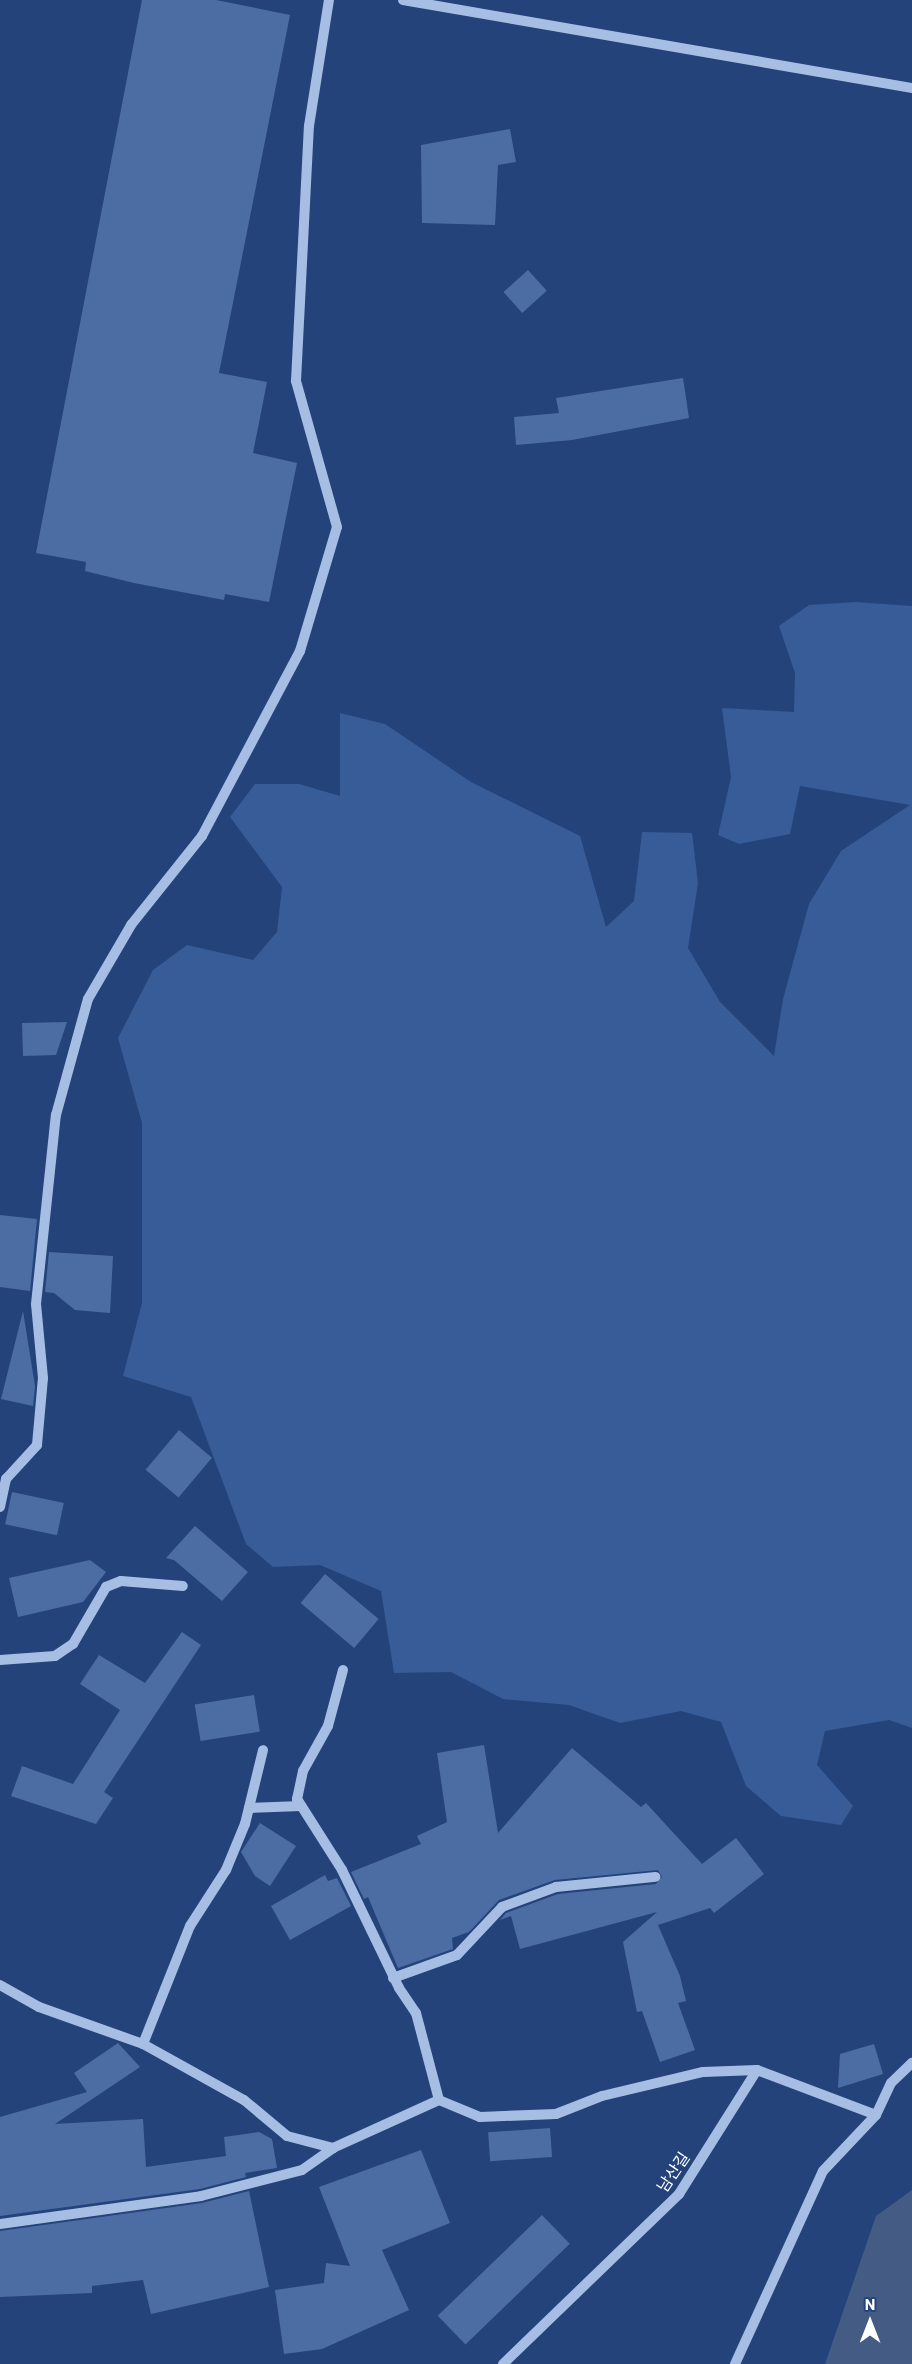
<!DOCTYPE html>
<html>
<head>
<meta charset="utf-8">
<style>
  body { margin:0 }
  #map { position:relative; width:912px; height:2364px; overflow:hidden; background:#24437a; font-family:Barlow,"Noto Sans KR",sans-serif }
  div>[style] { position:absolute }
  .green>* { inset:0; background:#375c98 }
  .water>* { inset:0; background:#445b84 }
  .building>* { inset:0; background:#4c6da3; transform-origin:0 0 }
  .minor>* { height:10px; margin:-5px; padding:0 5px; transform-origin:5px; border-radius:5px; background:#a7bee4 }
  span { translate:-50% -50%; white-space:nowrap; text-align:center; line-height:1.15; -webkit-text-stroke:6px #24437a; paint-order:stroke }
  .street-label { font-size:16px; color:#fff }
  .north { position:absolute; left:840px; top:2292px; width:60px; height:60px; -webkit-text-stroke:4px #24437a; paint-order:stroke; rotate:0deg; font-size:16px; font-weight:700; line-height:24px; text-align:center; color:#fff }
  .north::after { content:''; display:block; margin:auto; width:21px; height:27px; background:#fff; clip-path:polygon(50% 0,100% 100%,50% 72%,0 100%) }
</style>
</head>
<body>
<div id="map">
  <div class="green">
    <i style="clip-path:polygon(856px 602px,912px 606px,912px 1728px,889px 1720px,825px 1731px,817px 1765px,853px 1806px,841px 1825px,781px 1816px,746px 1786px,721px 1722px,681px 1711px,620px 1723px,569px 1705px,503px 1699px,451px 1672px,394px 1673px,381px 1591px,320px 1565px,273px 1567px,246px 1544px,191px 1397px,123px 1376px,142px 1303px,142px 1123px,118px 1038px,153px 970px,187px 945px,253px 960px,277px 932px,282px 887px,230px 817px,255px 784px,299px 784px,340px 796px,340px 713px,385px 724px,471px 782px,580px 836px,606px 927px,634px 901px,642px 832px,692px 833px,698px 883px,688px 948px,720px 1002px,774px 1056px,783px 999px,809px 904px,841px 851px,910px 805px,800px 786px,790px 834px,739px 844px,718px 835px,731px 777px,722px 708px,794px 712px,795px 673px,779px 626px,809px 605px)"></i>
  </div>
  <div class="water">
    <i style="clip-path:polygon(912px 2190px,912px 2364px,825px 2364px,876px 2216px)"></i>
  </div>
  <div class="building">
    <i style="clip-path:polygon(142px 0,216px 0,290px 15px,219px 373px,267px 382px,253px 453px,297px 463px,269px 602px,225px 594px,224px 600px,134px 583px,85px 571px,86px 562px,36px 553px)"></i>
    <i style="clip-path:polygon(510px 129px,516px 162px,498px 165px,495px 225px,422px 223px,421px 145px)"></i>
    <i style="left:528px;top:270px;width:28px;height:33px;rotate:48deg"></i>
    <i style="clip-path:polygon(683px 378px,689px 418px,572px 440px,516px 445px,514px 417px,559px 413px,556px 398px)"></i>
    <i style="clip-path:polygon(67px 1022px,56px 1055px,23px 1056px,22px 1023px)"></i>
    <i style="clip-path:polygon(0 1215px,37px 1219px,30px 1291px,0 1287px)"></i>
    <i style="clip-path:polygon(49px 1252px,113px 1256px,110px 1313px,75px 1310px,54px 1293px,45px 1292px)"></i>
    <i style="clip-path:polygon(23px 1311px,35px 1386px,33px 1406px,1px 1399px)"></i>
    <i style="left:179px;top:1430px;width:43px;height:52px;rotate:40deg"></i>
    <i style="left:12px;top:1492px;width:53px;height:33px;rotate:12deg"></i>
    <i style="clip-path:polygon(195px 1526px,248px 1572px,222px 1601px,174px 1560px,166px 1558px)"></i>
    <i style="clip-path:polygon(90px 1560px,106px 1572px,83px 1602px,18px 1617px,9px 1578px)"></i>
    <i style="left:325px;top:1574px;width:70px;height:38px;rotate:40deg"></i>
    <i style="clip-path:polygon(182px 1632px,201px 1645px,104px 1792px,113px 1798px,96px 1824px,11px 1796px,22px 1766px,73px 1784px,120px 1710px,80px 1684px,99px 1655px,145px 1683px)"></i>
    <i style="left:254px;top:1695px;width:37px;height:60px;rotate:81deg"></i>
    <i style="clip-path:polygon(484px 1745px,498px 1833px,572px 1748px,641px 1807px,646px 1803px,702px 1864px,736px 1838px,764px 1874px,714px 1913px,710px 1908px,658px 1925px,680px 1976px,686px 2001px,678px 2003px,695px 2050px,660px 2062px,642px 2011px,637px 2012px,623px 1942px,657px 1912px,520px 1949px,511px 1916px,500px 1920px,506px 1913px,558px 1894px,656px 1884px,662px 1877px,658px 1870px,555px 1880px,499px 1900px,469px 1932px,452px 1938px,453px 1949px,398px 1968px,368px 1897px,364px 1899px,351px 1872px,421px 1844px,417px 1836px,447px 1822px,437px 1753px)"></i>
    <i style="clip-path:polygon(260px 1823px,296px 1846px,270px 1886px,255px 1876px,241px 1852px)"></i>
    <i style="clip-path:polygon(325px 1875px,328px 1881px,337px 1878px,351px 1906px,290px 1940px,271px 1906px)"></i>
    <i style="clip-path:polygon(118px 2043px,140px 2067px,55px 2124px,143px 2119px,146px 2167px,226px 2156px,224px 2137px,259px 2132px,272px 2139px,277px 2168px,245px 2173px,246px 2177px,200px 2189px,0 2216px,0 2117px,87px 2092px,74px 2073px)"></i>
    <i style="clip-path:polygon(874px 2044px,883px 2074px,838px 2088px,840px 2054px)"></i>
    <i style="left:550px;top:2128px;width:29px;height:62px;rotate:86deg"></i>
    <i style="clip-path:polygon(421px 2150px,450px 2223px,382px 2250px,409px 2310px,322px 2349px,284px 2354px,275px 2290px,324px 2283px,326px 2263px,350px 2266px,319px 2187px)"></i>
    <i style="clip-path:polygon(249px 2191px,269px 2287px,151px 2314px,143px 2280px,92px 2286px,92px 2293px,0 2297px,0 2231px,202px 2203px)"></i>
    <i style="left:542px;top:2215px;width:40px;height:145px;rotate:46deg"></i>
  </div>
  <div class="minor">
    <i style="left:403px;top:0;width:517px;rotate:9.81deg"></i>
    <i style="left:0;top:1507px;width:29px;rotate:-78deg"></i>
    <i style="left:6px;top:1479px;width:46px;rotate:-47.6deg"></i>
    <i style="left:37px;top:1445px;width:67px;rotate:-84.9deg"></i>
    <i style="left:43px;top:1378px;width:74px;rotate:-95.4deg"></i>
    <i style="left:36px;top:1304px;width:190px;rotate:-84deg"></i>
    <i style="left:56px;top:1115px;width:120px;rotate:-74.6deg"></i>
    <i style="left:88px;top:999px;width:86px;rotate:-59.8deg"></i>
    <i style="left:131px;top:925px;width:114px;rotate:-51.4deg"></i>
    <i style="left:202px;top:836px;width:209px;rotate:-62.1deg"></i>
    <i style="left:300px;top:651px;width:129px;rotate:-73.4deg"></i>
    <i style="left:337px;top:527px;width:152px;rotate:-105.7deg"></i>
    <i style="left:296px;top:381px;width:255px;rotate:-87.1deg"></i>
    <i style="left:309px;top:126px;width:128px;rotate:-81deg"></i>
    <i style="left:0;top:1660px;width:55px;rotate:-4.2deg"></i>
    <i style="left:55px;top:1656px;width:22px;rotate:-34deg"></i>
    <i style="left:73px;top:1644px;width:66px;rotate:-59.9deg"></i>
    <i style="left:106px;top:1587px;width:16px;rotate:-22deg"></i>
    <i style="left:121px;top:1581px;width:62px;rotate:4.6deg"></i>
    <i style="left:343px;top:1670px;width:58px;rotate:105deg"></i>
    <i style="left:328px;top:1726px;width:51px;rotate:119.1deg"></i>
    <i style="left:303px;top:1771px;width:29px;rotate:102deg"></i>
    <i style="left:297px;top:1799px;width:84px;rotate:57.6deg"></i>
    <i style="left:342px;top:1870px;width:131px;rotate:64.2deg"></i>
    <i style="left:399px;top:1988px;width:30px;rotate:56deg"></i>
    <i style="left:416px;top:2013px;width:90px;rotate:75.2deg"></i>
    <i style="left:249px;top:1808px;width:52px;rotate:-2.2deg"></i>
    <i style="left:393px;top:1978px;width:68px;rotate:-19.8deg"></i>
    <i style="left:457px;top:1955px;width:66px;rotate:-46.8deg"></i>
    <i style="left:502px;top:1907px;width:58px;rotate:-20.3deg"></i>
    <i style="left:556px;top:1887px;width:100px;rotate:-5.8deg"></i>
    <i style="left:0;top:1985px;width:45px;rotate:29.4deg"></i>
    <i style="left:39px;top:2007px;width:110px;rotate:19.6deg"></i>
    <i style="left:143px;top:2044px;width:115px;rotate:29deg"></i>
    <i style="left:244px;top:2100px;width:56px;rotate:39.9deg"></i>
    <i style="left:287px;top:2136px;width:48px;rotate:14.6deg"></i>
    <i style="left:333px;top:2148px;width:116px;rotate:-24.4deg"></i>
    <i style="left:439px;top:2100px;width:44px;rotate:22.5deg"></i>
    <i style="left:480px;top:2117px;width:76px;rotate:-2.3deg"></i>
    <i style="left:556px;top:2114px;width:49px;rotate:-21.4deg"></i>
    <i style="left:602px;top:2096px;width:104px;rotate:-13.4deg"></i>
    <i style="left:703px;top:2072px;width:54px;rotate:-2.1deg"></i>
    <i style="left:143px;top:2044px;width:127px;rotate:-68.3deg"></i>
    <i style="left:190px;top:1926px;width:67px;rotate:-57.3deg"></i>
    <i style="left:226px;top:1870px;width:50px;rotate:-67.6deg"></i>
    <i style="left:245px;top:1824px;width:76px;rotate:-76.3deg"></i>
    <i style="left:0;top:2224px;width:203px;rotate:-7.9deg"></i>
    <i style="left:201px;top:2196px;width:104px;rotate:-14.4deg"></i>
    <i style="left:302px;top:2170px;width:38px;rotate:-35deg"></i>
    <i style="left:503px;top:2364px;width:245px;rotate:-44deg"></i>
    <i style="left:679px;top:2194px;width:146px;rotate:-57.8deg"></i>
    <i style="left:757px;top:2070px;width:127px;rotate:20.7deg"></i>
    <i style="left:735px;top:2364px;width:212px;rotate:-65.5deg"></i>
    <i style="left:823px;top:2171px;width:77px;rotate:-46.6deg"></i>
    <i style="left:876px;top:2115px;width:35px;rotate:-65deg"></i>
    <i style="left:891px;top:2083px;width:29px;rotate:-44deg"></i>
  </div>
  <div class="street-label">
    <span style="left:673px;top:2172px;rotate:-56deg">남산길</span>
  </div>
  <div class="north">N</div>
</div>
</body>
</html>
